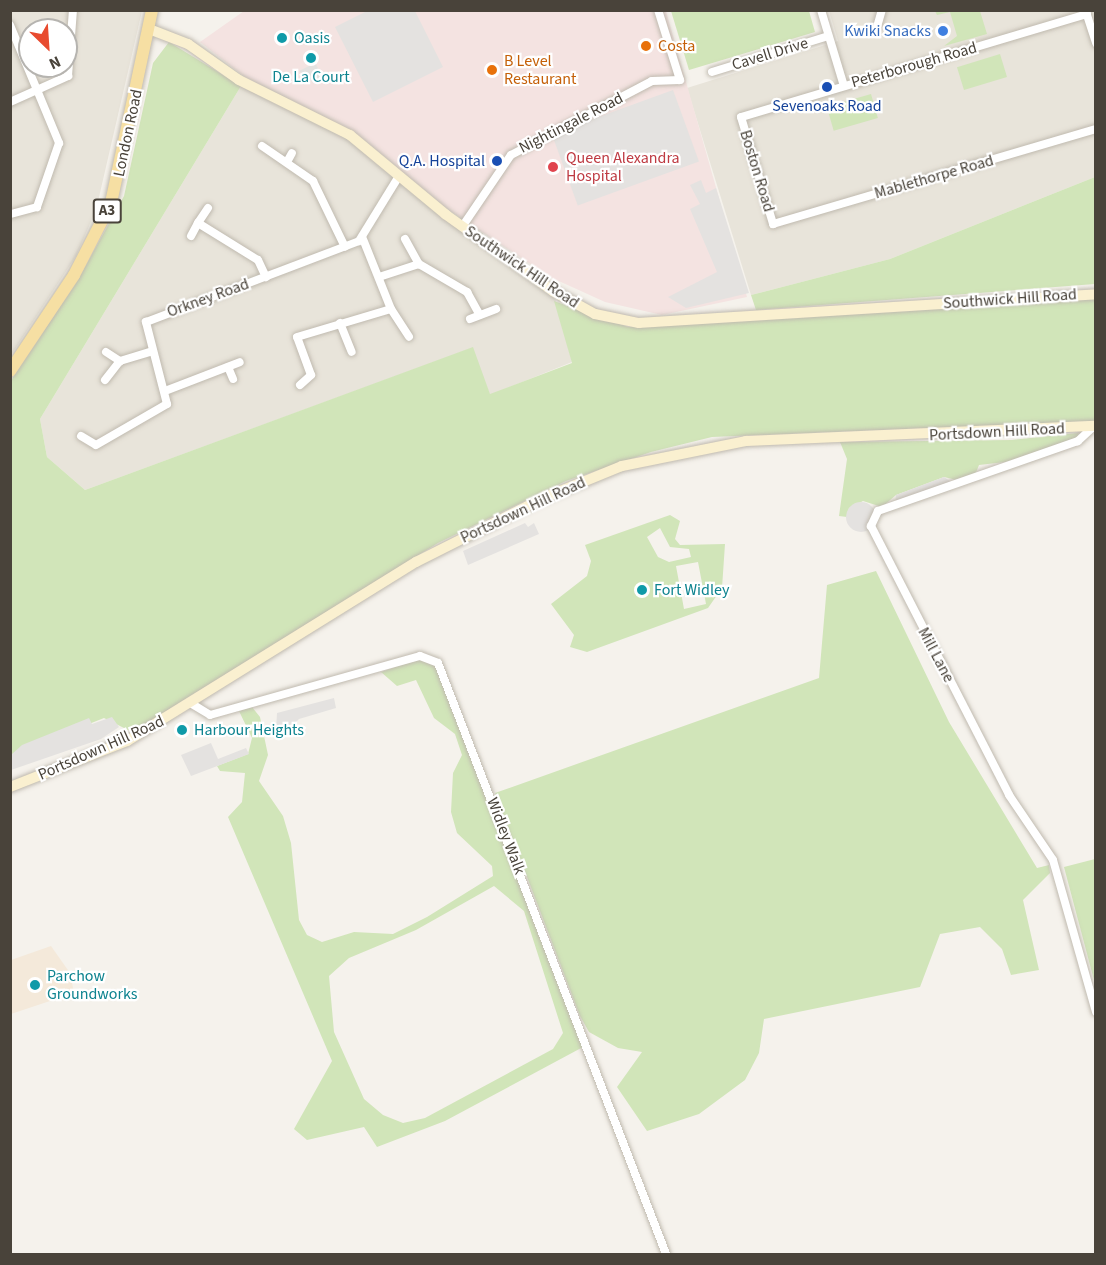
<!DOCTYPE html>
<html>
<head>
<meta charset="utf-8">
<style>
  body { margin:0 }
  #map { position:relative; width:1106px; height:1265px; overflow:hidden; background:#f5f2ec; font-family:"Source Sans 3",sans-serif }
  div>[style] { position:absolute }
  .residential>* { inset:0; background:#e8e4da }
  .commercial>* { inset:0; background:#f4e9da }
  .medical>* { inset:0; background:#f4e3e1 }
  .green>* { inset:0; background:#d1e5b9; transform-origin:0 0 }
  .parking>* { inset:0; background:#e4e2e0; transform-origin:0 0 }
  .round { border-radius:50% }
  .roads { filter:drop-shadow(0 0 2px #c0baaf) drop-shadow(0 0 2px #c0baaf) }
  .street>* { height:8px; margin:-4px; padding:0 4px; transform-origin:4px; border-radius:4px; background:#fff }
  .secondary>* { height:10px; margin:-5px; padding:0 5px; transform-origin:5px; border-radius:5px; background:#faf0d0 }
  .primary>* { height:12px; margin:-6px; padding:0 6px; transform-origin:6px; border-radius:6px; background:#f6dfa3 }
  .dots>* { width:16px; height:16px; translate:-50% -50%; box-sizing:border-box; border:3px solid #fff; border-radius:50% }
  span { translate:-50% -50%; white-space:nowrap; text-align:center; line-height:1.15; -webkit-text-stroke:4.5px #fff; paint-order:stroke }
  .shield-label span { padding:2px 4px; background:#fff; border:2px solid; border-radius:4px; -webkit-text-stroke-width:0 }
  .shield-label { font-size:15px; color:#49433a; font-weight:700 }
  .shop-label { font-size:16px; color:#366cbe }
  .right { translate:-100% -50%; text-align:right }
  .culture-label { font-size:16px; color:#0d838f }
  .left { translate:0 -50%; text-align:left }
  .food-label { font-size:16px; color:#c56008 }
  .street-label { font-size:16px; color:#49433a }
  .transit-label { font-size:16px; color:#164399 }
  .health-label { font-size:16px; color:#be3a42 }
  .frame { position:absolute; inset:0; border:12px solid #49433a; pointer-events:none }
  .north { position:absolute; left:18px; top:18px; width:60px; height:60px; box-sizing:border-box; background:#fff; border:2px solid #b6b4b0; border-radius:50%; rotate:155deg; font-size:16px; font-weight:700; line-height:24px; text-align:center; color:#49433a }
  .north::after { content:''; display:block; margin:auto; width:21px; height:27px; background:#e84b2f; clip-path:polygon(50% 0,100% 100%,50% 72%,0 100%) }
</style>
</head>
<body>
<div id="map">
  <div class="residential">
    <i style="clip-path:polygon(evenodd,11px 11px,142px 11px,96px 210px,76px 256px,11px 355px,11px 11px,30px 30px,66px 30px,66px 66px,30px 66px,30px 30px)"></i>
    <i style="clip-path:polygon(829px 11px,1095px 11px,1095px 177px,890px 259px,751px 295px,687px 88px,838px 41px)"></i>
    <i style="clip-path:polygon(241px 86px,321px 118px,553px 291px,572px 362px,490px 395px,472px 348px,85px 490px,47px 457px,40px 419px)"></i>
  </div>
  <div class="commercial">
    <i style="clip-path:polygon(51px 946px,70px 973px,74px 993px,11px 1014px,11px 960px)"></i>
  </div>
  <div class="medical">
    <i style="clip-path:polygon(244px 11px,666px 11px,747px 297px,662px 315px,605px 302px,550px 277px,437px 202px,354px 132px,246px 78px,200px 42px)"></i>
  </div>
  <div class="green">
    <i style="clip-path:polygon(671px 11px,809px 11px,815px 32px,689px 70px)"></i>
    <i style="clip-path:polygon(935px 11px,980px 11px,987px 34px,944px 46px,957px 36px,950px 12px,937px 15px)"></i>
    <i style="clip-path:polygon(169px 42px,241px 86px,40px 419px,47px 457px,85px 490px,473px 347px,490px 394px,572px 363px,554px 301px,628px 327px,1095px 298px,1095px 421px,712px 437px,651px 452px,566px 481px,438px 543px,132px 732px,104px 718px,11px 755px,10px 382px,78px 280px,124px 196px,153px 63px)"></i>
    <i style="left:1000px;top:54px;width:24px;height:45px;rotate:73deg"></i>
    <i style="left:871px;top:94px;width:25px;height:46px;rotate:74deg"></i>
    <i style="clip-path:polygon(1095px 177px,1095px 284px,756px 310px,751px 295px,890px 259px)"></i>
    <i style="clip-path:polygon(1078px 433px,1079px 438px,1014px 461px,979px 465px,975px 475px,961px 481px,944px 477px,896px 495px,882px 507px,863px 501px,849px 508px,847px 517px,839px 516px,847px 459px,840px 442px,1012px 440px)"></i>
    <i style="clip-path:polygon(evenodd,670px 515px,680px 521px,675px 539px,680px 545px,725px 544px,722px 588px,708px 608px,587px 652px,570px 647px,574px 635px,551px 604px,587px 576px,591px 561px,585px 545px,670px 515px,660px 528px,670px 547px,689px 549px,691px 557px,669px 562px,658px 557px,647px 537px,660px 528px,670px 515px,698px 562px,706px 604px,684px 609px,676px 566px,698px 562px)"></i>
    <i style="clip-path:polygon(876px 571px,949px 722px,1037px 868px,1049px 865px,1050px 873px,1023px 900px,1039px 970px,1011px 975px,1002px 949px,980px 927px,940px 934px,920px 987px,764px 1019px,759px 1053px,745px 1080px,699px 1114px,647px 1131px,617px 1087px,642px 1052px,618px 1048px,589px 1032px,580px 1016px,495px 793px,819px 678px,827px 585px)"></i>
    <i style="clip-path:polygon(evenodd,419px 659px,437px 667px,583px 1047px,445px 1121px,377px 1147px,364px 1127px,307px 1140px,294px 1129px,332px 1061px,228px 817px,242px 802px,245px 773px,220px 771px,217px 766px,248px 754px,252px 738px,239px 711px,252px 707px,260px 717px,268px 755px,259px 781px,283px 816px,291px 843px,299px 920px,307px 935px,322px 942px,354px 932px,393px 934px,427px 917px,493px 876px,492px 866px,457px 833px,451px 812px,453px 773px,462px 755px,455px 734px,434px 718px,416px 680px,397px 686px,381px 672px,419px 659px,494px 886px,524px 911px,563px 1033px,553px 1049px,425px 1118px,403px 1123px,383px 1115px,364px 1099px,334px 1032px,329px 976px,349px 958px,416px 930px,494px 886px)"></i>
    <i style="clip-path:polygon(1095px 859px,1096px 859px,1095px 984px,1064px 867px)"></i>
  </div>
  <div class="parking">
    <i style="clip-path:polygon(367px 11px,415px 11px,443px 67px,373px 102px,335px 27px)"></i>
    <i style="clip-path:polygon(315px 63px,325px 80px,315px 84px,299px 71px)"></i>
    <i style="left:673px;top:90px;width:76px;height:129px;rotate:70deg"></i>
    <i style="clip-path:polygon(701px 180px,706px 193px,716px 188px,749px 293px,686px 308px,668px 297px,717px 272px,690px 209px,700px 204px,690px 185px)"></i>
    <i style="clip-path:polygon(944px 477px,954px 484px,895px 505px,896px 495px)"></i>
    <i class="round" style="left:846px;top:502px;width:30px;height:30px"></i>
    <i style="clip-path:polygon(525px 523px,528px 527px,534px 523px,539px 534px,468px 565px,463px 551px)"></i>
    <i style="clip-path:polygon(334px 698px,336px 708px,299px 719px,284px 734px,276px 731px,277px 713px)"></i>
    <i style="clip-path:polygon(112px 717px,119px 727px,101px 739px,11px 770px,11px 755px,22px 745px,89px 718px,92px 724px)"></i>
    <i style="clip-path:polygon(211px 743px,218px 759px,246px 748px,249px 754px,191px 776px,181px 755px)"></i>
  </div>
  <div class="roads">
    <div class="street">
      <i style="left:821px;top:10px;width:79px;rotate:73.2deg"></i>
      <i style="left:1086px;top:12px;width:33px;rotate:72deg"></i>
      <i style="left:1087px;top:14px;width:361px;rotate:163.4deg"></i>
      <i style="left:741px;top:117px;width:112px;rotate:73.3deg"></i>
      <i style="left:773px;top:224px;width:337px;rotate:-16.4deg"></i>
      <i style="left:10px;top:25px;width:128px;rotate:67.4deg"></i>
      <i style="left:59px;top:143px;width:68px;rotate:109deg"></i>
      <i style="left:37px;top:207px;width:28px;rotate:165deg"></i>
      <i style="left:877px;top:27px;width:18px;rotate:-74deg"></i>
      <i style="left:712px;top:72px;width:121px;rotate:-17.2deg"></i>
      <i style="left:10px;top:102px;width:64px;rotate:-24.1deg"></i>
      <i style="left:68px;top:76px;width:66px;rotate:-85.7deg"></i>
      <i style="left:262px;top:146px;width:62px;rotate:34.5deg"></i>
      <i style="left:313px;top:181px;width:73px;rotate:64.1deg"></i>
      <i style="left:287px;top:162px;width:10px;rotate:-61deg"></i>
      <i style="left:208px;top:208px;width:18px;rotate:124deg"></i>
      <i style="left:198px;top:223px;width:70px;rotate:31.7deg"></i>
      <i style="left:258px;top:260px;width:19px;rotate:65deg"></i>
      <i style="left:462px;top:227px;width:87px;rotate:-55.8deg"></i>
      <i style="left:511px;top:155px;width:159px;rotate:-27.7deg"></i>
      <i style="left:652px;top:81px;width:28px;rotate:-2deg"></i>
      <i style="left:680px;top:80px;width:73px;rotate:-107.4deg"></i>
      <i style="left:191px;top:236px;width:15px;rotate:-62deg"></i>
      <i style="left:405px;top:239px;width:29px;rotate:61deg"></i>
      <i style="left:379px;top:277px;width:42px;rotate:-18deg"></i>
      <i style="left:419px;top:264px;width:56px;rotate:30.3deg"></i>
      <i style="left:467px;top:292px;width:26px;rotate:61deg"></i>
      <i style="left:391px;top:309px;width:33px;rotate:57deg"></i>
      <i style="left:470px;top:319px;width:28px;rotate:-21deg"></i>
      <i style="left:340px;top:323px;width:31px;rotate:68deg"></i>
      <i style="left:106px;top:352px;width:17px;rotate:33deg"></i>
      <i style="left:228px;top:367px;width:13px;rotate:67deg"></i>
      <i style="left:105px;top:380px;width:24px;rotate:-52deg"></i>
      <i style="left:120px;top:361px;width:34px;rotate:-17deg"></i>
      <i style="left:300px;top:385px;width:15px;rotate:-42deg"></i>
      <i style="left:311px;top:375px;width:40px;rotate:-110.2deg"></i>
      <i style="left:297px;top:337px;width:98px;rotate:-16.6deg"></i>
      <i style="left:391px;top:309px;width:75px;rotate:-111.8deg"></i>
      <i style="left:165px;top:391px;width:80px;rotate:-21.1deg"></i>
      <i style="left:1093px;top:427px;width:21px;rotate:137deg"></i>
      <i style="left:1078px;top:441px;width:212px;rotate:160.7deg"></i>
      <i style="left:878px;top:511px;width:17px;rotate:115deg"></i>
      <i style="left:871px;top:526px;width:302px;rotate:62.8deg"></i>
      <i style="left:1009px;top:795px;width:78px;rotate:55.9deg"></i>
      <i style="left:1053px;top:860px;width:158px;rotate:74.2deg"></i>
      <i style="left:81px;top:436px;width:17px;rotate:31deg"></i>
      <i style="left:96px;top:445px;width:82px;rotate:-30deg"></i>
      <i style="left:167px;top:404px;width:85px;rotate:-104.4deg"></i>
      <i style="left:146px;top:322px;width:228px;rotate:-20.8deg"></i>
      <i style="left:359px;top:241px;width:76px;rotate:-58.4deg"></i>
      <i style="left:192px;top:704px;width:21px;rotate:31deg"></i>
      <i style="left:210px;top:715px;width:218px;rotate:-15.7deg"></i>
      <i style="left:420px;top:656px;width:19px;rotate:21deg"></i>
      <i style="left:438px;top:663px;width:633px;rotate:68.9deg"></i>
    </div>
    <div class="secondary">
      <i style="left:149px;top:29px;width:42px;rotate:21deg"></i>
      <i style="left:188px;top:44px;width:62px;rotate:35.2deg"></i>
      <i style="left:239px;top:80px;width:124px;rotate:26.4deg"></i>
      <i style="left:350px;top:135px;width:124px;rotate:39.7deg"></i>
      <i style="left:445px;top:214px;width:133px;rotate:35.5deg"></i>
      <i style="left:553px;top:291px;width:48px;rotate:28.7deg"></i>
      <i style="left:595px;top:314px;width:45px;rotate:11.6deg"></i>
      <i style="left:639px;top:323px;width:458px;rotate:-3.6deg"></i>
      <i style="left:10px;top:787px;width:126px;rotate:-21.5deg"></i>
      <i style="left:127px;top:741px;width:340px;rotate:-31.8deg"></i>
      <i style="left:416px;top:562px;width:140px;rotate:-26.7deg"></i>
      <i style="left:541px;top:499px;width:87px;rotate:-22.2deg"></i>
      <i style="left:622px;top:466px;width:126px;rotate:-11.4deg"></i>
      <i style="left:746px;top:441px;width:350px;rotate:-2.5deg"></i>
    </div>
    <div class="primary">
      <i style="left:10px;top:371px;width:115px;rotate:-56.3deg"></i>
      <i style="left:74px;top:275px;width:81px;rotate:-62.8deg"></i>
      <i style="left:111px;top:203px;width:197px;rotate:-78deg"></i>
    </div>
  </div>
  <div class="dots">
    <i style="left:943px;top:31px;background:#3f7fe0"></i>
    <i style="left:282px;top:38px;background:#0f9aa8"></i>
    <i style="left:646px;top:46px;background:#e8710a"></i>
    <i style="left:311px;top:58px;background:#0f9aa8"></i>
    <i style="left:492px;top:70px;background:#e8710a"></i>
    <i style="left:827px;top:87px;background:#1a4fb4"></i>
    <i style="left:497px;top:161px;background:#1a4fb4"></i>
    <i style="left:553px;top:167px;background:#e0444e"></i>
    <i style="left:642px;top:590px;background:#0f9aa8"></i>
    <i style="left:182px;top:730px;background:#0f9aa8"></i>
    <i style="left:35px;top:985px;background:#0f9aa8"></i>
  </div>
  <div class="shield-label">
    <span style="left:107px;top:211px">A3</span>
  </div>
  <div class="shop-label">
    <span class="right" style="left:931px;top:31px">Kwiki Snacks</span>
  </div>
  <div class="culture-label">
    <span class="left" style="left:294px;top:38px">Oasis</span>
    <span style="left:311px;top:77px">De La Court</span>
    <span class="left" style="left:654px;top:590px">Fort Widley</span>
    <span class="left" style="left:194px;top:730px">Harbour Heights</span>
    <span class="left" style="left:47px;top:985px">Parchow<br>Groundworks</span>
  </div>
  <div class="food-label">
    <span class="left" style="left:658px;top:46px">Costa</span>
    <span class="left" style="left:504px;top:70px">B Level<br>Restaurant</span>
  </div>
  <div class="street-label">
    <span style="left:770px;top:54px;rotate:-17deg">Cavell Drive</span>
    <span style="left:914px;top:65px;rotate:-16deg">Peterborough Road</span>
    <span style="left:571px;top:123px;rotate:-27deg">Nightingale Road</span>
    <span style="left:128px;top:133px;rotate:-78deg">London Road</span>
    <span style="left:757px;top:171px;rotate:73deg">Boston Road</span>
    <span style="left:934px;top:177px;rotate:-16deg">Mablethorpe Road</span>
    <span style="left:522px;top:267px;rotate:34deg">Southwick Hill Road</span>
    <span style="left:208px;top:298px;rotate:-20deg">Orkney Road</span>
    <span style="left:1010px;top:299px;rotate:-4deg">Southwick Hill Road</span>
    <span style="left:997px;top:432px;rotate:-3deg">Portsdown Hill Road</span>
    <span style="left:523px;top:510px;rotate:-25deg">Portsdown Hill Road</span>
    <span style="left:936px;top:655px;rotate:62deg">Mill Lane</span>
    <span style="left:101px;top:748px;rotate:-24deg">Portsdown Hill Road</span>
    <span style="left:506px;top:836px;rotate:69deg">Widley Walk</span>
  </div>
  <div class="transit-label">
    <span style="left:827px;top:106px">Sevenoaks Road</span>
    <span class="right" style="left:485px;top:161px">Q.A. Hospital</span>
  </div>
  <div class="health-label">
    <span class="left" style="left:566px;top:167px">Queen Alexandra<br>Hospital</span>
  </div>
  <div class="frame"></div>
  <div class="north">N</div>
</div>
</body>
</html>
